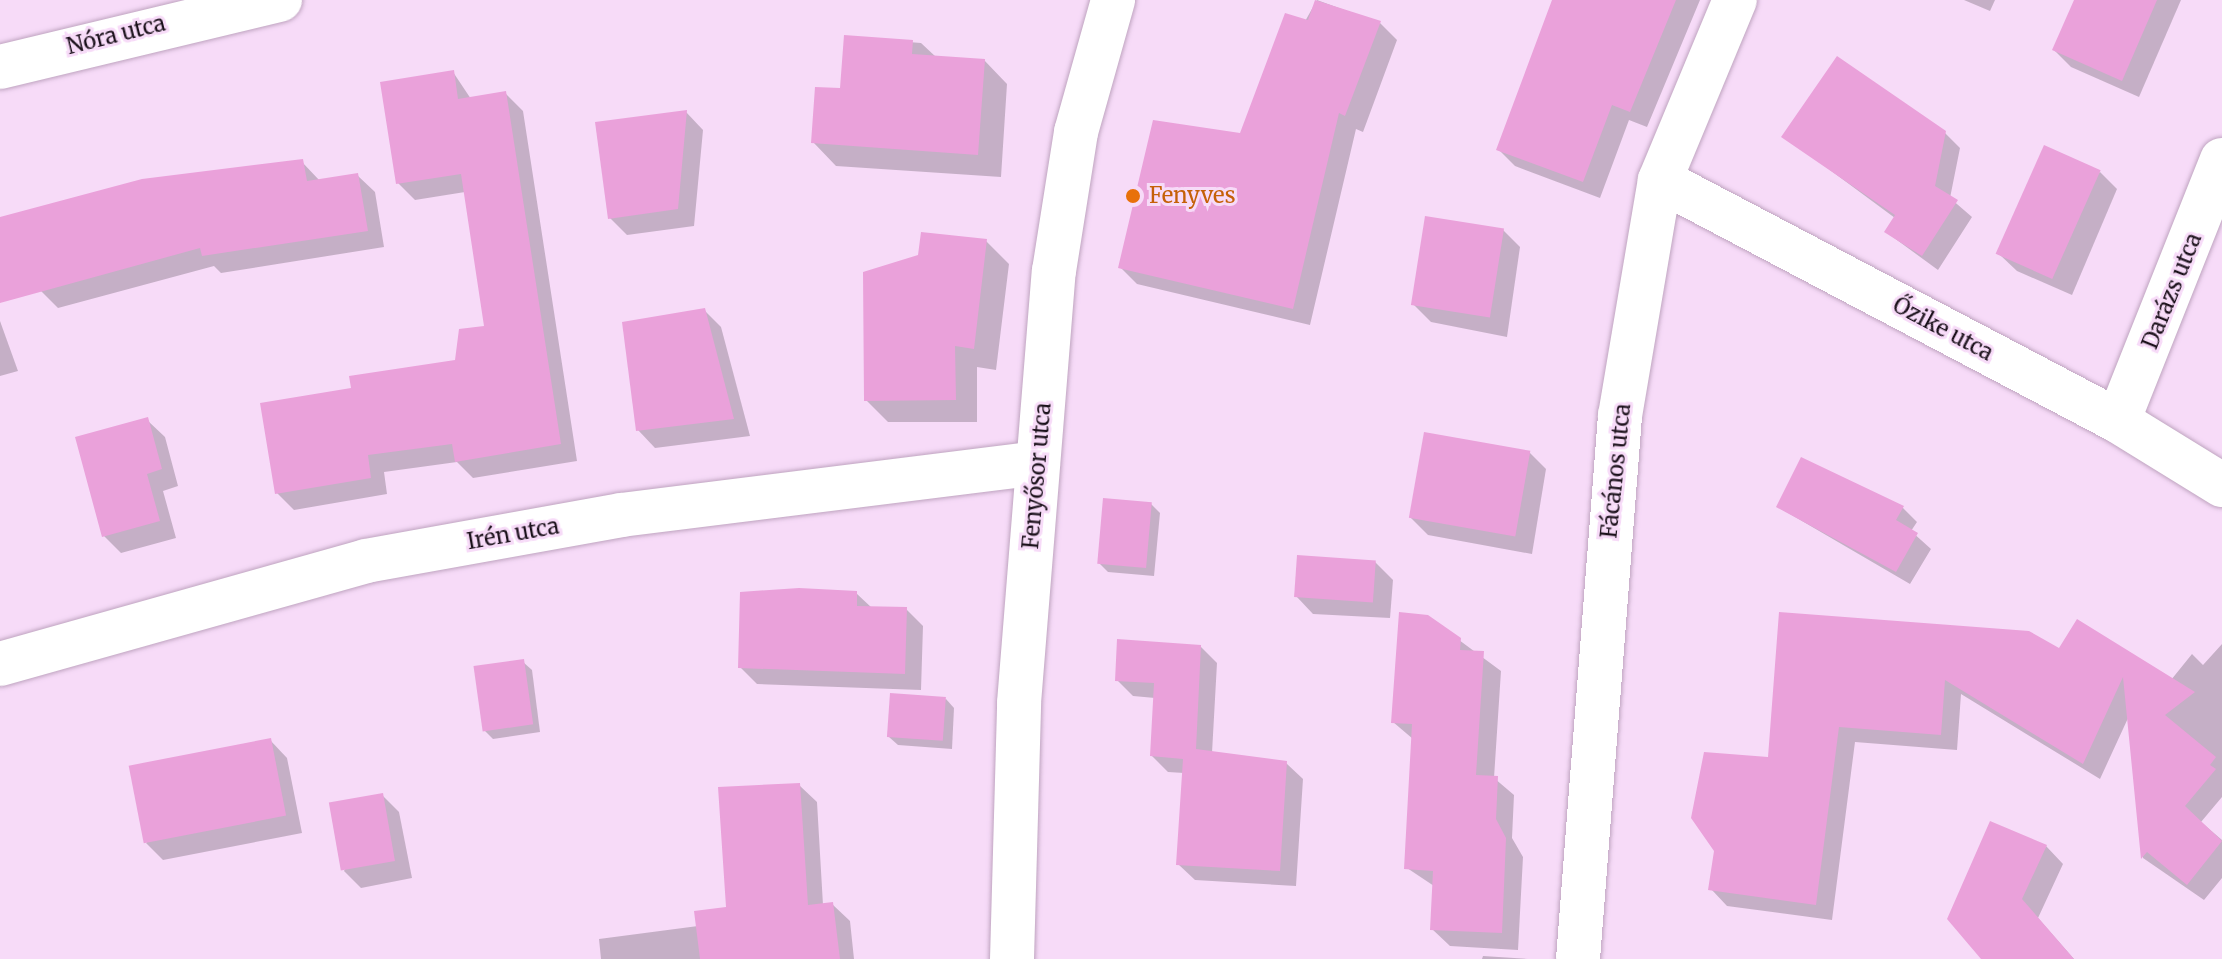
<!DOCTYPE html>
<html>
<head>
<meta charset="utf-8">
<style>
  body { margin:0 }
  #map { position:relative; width:2222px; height:959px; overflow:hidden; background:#f7dbf8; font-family:Merriweather,serif }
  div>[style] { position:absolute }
  .shadow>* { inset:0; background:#0003 }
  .building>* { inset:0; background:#eaa1da; transform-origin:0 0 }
  .roads { filter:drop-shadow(0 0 2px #bfa4c0) drop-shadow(0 0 2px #bfa4c0) }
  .street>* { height:44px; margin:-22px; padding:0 22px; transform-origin:22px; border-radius:22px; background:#fff }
  .secondary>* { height:44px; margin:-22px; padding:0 22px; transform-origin:22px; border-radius:22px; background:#fff }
  .dots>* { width:22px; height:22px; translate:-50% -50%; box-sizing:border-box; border:4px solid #f7dbf8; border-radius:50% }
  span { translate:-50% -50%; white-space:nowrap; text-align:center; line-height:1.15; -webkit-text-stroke:6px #f7dbf8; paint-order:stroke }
  .street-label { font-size:22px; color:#1b111b }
  .food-label { font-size:22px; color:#c56008 }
  .left { translate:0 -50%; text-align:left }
</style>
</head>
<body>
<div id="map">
  <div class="shadow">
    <i style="clip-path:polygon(1317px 0,1380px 23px,1397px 40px,1363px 132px,1356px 129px,1310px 325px,1137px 284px,1120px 267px,1241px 135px)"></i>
    <i style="clip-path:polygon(1619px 0,1700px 0,1647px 127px,1629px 120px,1600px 198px,1515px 166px,1498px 149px)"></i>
    <i style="clip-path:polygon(1964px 0,1995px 0,1990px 11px)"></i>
    <i style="clip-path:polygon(2076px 0,2181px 0,2139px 97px,2071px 67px,2054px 50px)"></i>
    <i style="clip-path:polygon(845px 37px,921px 43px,936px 57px,984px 60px,1007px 84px,1001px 177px,836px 166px,813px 142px,842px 90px)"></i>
    <i style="clip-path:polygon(453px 72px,471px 99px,506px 94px,523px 111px,577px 461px,473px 478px,457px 462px,384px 472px,387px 494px,294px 510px,277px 493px,354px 390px,457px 362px,486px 327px,465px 192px,415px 200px,398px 183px)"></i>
    <i style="clip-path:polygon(686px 112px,703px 130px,694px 226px,627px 235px,610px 218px)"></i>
    <i style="clip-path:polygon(1945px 133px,1960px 148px,1950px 198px,1972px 217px,1938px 270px,1886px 232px,1895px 218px,1784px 136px)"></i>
    <i style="clip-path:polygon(302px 162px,320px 181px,357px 175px,375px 192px,384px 247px,221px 273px,214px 266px,58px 308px,41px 291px)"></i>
    <i style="clip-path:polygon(2100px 172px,2117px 189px,2072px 295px,2017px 271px,1999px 254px)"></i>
    <i style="clip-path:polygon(1503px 230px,1520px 247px,1507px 337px,1431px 322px,1413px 304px)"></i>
    <i style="clip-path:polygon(986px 241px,1009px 264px,996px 370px,977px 367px,977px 422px,888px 422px,866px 400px)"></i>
    <i style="clip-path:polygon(704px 310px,721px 327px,750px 436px,655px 448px,638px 430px)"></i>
    <i style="clip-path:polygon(0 321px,18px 371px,0 376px)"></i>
    <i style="clip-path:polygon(147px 420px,165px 437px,178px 486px,163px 491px,176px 538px,121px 553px,104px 536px)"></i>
    <i style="clip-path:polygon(1529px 452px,1546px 469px,1532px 554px,1428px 535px,1411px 518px)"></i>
    <i style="clip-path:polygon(1802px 460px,1903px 508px,1917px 522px,1911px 531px,1931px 549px,1910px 584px,1778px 507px)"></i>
    <i style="clip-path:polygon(1151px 504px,1160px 513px,1154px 576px,1108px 572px,1099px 563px)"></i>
    <i style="clip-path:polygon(1375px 562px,1393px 580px,1390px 618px,1313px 614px,1296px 596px)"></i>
    <i style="clip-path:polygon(856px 593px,872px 608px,906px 609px,923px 626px,921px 690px,757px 684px,740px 667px)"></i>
    <i style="clip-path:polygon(1781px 614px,2060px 651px,2171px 680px,2192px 654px,2203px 665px,2222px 644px,2222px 797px,2201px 822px,2222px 840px,2222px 878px,2204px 900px,2143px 858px,2129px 716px,2100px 779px,1961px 694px,1957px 750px,1855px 742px,1832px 920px,1727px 906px,1711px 889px,1770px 759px)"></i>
    <i style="clip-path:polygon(1459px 640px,1501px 671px,1494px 778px,1514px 795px,1512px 838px,1523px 857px,1518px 950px,1450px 946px,1432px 929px,1434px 886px,1407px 868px,1413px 739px,1393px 722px)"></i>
    <i style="clip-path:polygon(1200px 646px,1217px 663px,1212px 753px,1286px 763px,1303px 779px,1296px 886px,1195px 880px,1178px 864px,1184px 773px,1168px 772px,1152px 756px,1155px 698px,1133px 696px,1117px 680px)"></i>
    <i style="clip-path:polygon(523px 662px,532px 670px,540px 732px,493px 739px,484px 730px)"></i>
    <i style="clip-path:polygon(946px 699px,954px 708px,952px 749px,898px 745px,889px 737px)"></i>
    <i style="clip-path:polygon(270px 740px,287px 758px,302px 833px,163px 860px,146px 843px)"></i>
    <i style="clip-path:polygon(799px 785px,817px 802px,823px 905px,832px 904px,850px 921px,854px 959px,601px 959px,599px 939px,698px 926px,728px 909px)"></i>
    <i style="clip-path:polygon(382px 795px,399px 812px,412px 878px,361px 888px,344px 871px)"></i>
    <i style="clip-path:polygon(2046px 846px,2063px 864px,2038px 918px,2074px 959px,1984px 959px)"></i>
    <i style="clip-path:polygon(1483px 956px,1528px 959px,1482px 959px)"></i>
  </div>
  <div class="building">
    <i style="clip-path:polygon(1315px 0,1381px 21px,1345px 116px,1339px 113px,1293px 309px,1118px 268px,1153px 120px,1240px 133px,1285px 13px,1308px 20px)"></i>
    <i style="clip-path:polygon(1552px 0,1676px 0,1630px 112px,1612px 105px,1583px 182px,1496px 150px)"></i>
    <i style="clip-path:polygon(2074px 0,2157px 0,2122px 81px,2052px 50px)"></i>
    <i style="clip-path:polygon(844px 35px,913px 40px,912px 54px,985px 59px,978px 155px,811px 143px,815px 87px,840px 88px)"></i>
    <i style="clip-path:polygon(1837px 56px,1946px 131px,1935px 186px,1958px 200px,1922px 256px,1884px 232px,1895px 215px,1781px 137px)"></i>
    <i style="clip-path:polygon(454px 70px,458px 99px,506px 91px,561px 444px,455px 462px,452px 444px,368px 455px,371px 478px,275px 494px,260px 403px,351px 388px,349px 376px,455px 360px,459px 329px,484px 326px,461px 174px,396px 184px,380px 82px)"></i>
    <i style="clip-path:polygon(687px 110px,678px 209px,608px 219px,595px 122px)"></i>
    <i style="left:2044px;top:145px;width:62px;height:119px;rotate:24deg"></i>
    <i style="clip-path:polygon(303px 159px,307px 181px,358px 173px,368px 231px,202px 256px,200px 248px,0 303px,0 217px,142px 179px)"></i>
    <i style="left:1425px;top:216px;width:80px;height:90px;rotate:9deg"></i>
    <i style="clip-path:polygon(921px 232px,987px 239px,974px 349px,955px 346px,956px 400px,864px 401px,863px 272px,918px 255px)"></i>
    <i style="clip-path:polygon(705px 308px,734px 419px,636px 431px,622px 322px)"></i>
    <i style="clip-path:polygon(148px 417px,162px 469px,147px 474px,160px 521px,102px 537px,75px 437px)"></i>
    <i style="left:1424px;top:432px;width:108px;height:87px;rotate:10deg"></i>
    <i style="clip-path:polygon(1801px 457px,1904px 506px,1896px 520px,1918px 533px,1896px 572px,1776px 507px)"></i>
    <i style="left:1103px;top:498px;width:49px;height:66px;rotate:5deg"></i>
    <i style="left:1297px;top:555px;width:79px;height:42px;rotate:4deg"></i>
    <i style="clip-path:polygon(799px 588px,857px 591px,857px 606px,907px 607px,905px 674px,738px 668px,740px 592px)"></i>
    <i style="clip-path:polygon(1399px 612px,1428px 615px,1461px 638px,1460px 650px,1484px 651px,1476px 775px,1498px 776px,1496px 819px,1506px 838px,1502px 933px,1430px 930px,1433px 871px,1404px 869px,1412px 724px,1391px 723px)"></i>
    <i style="clip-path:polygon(1779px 612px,2029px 631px,2059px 648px,2077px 619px,2195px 692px,2165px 715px,2216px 757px,2210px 765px,2216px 769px,2185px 806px,2222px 841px,2187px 885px,2147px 852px,2141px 859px,2123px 677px,2083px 764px,1945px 680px,1941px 735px,1839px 727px,1816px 905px,1708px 890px,1714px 851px,1691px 818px,1704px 752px,1768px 757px)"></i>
    <i style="clip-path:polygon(1117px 639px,1201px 645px,1196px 749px,1287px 761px,1280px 871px,1176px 865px,1183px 759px,1150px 756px,1154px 683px,1115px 681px)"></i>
    <i style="left:524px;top:659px;width:66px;height:51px;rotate:82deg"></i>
    <i style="left:890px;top:693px;width:56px;height:44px;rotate:4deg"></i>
    <i style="left:271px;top:738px;width:79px;height:145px;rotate:79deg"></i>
    <i style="clip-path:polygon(800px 783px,808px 905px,833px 902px,840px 959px,700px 959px,694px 911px,726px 907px,718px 787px)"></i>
    <i style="left:383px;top:793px;width:69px;height:55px;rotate:80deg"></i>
    <i style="clip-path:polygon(1990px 821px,2047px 845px,2022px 899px,2074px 959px,1981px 959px,1947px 919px)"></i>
  </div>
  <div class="roads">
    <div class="street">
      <i style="left:0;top:67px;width:288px;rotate:-13.5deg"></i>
      <i style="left:1660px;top:180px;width:518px;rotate:27.75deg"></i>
      <i style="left:2118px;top:421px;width:122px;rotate:31.6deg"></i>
      <i style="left:2118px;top:421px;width:281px;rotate:-68.3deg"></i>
      <i style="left:0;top:664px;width:380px;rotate:-15.7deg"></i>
      <i style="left:366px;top:561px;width:259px;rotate:-10.2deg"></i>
      <i style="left:621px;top:515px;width:420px;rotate:-7.1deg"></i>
      <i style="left:1578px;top:959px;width:545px;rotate:-85.58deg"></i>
      <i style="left:1620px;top:416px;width:239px;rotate:-80.4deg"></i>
      <i style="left:1660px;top:180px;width:195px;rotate:-67.4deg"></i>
    </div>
    <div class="secondary">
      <i style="left:1012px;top:959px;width:256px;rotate:-88.4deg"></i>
      <i style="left:1019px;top:703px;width:433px;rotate:-85.4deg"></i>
      <i style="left:1054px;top:271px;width:141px;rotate:-81deg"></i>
      <i style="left:1076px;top:132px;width:137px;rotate:-74.3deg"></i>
    </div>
  </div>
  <div class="dots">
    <i style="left:1133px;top:196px;background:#e8710a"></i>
  </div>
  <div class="street-label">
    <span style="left:116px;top:35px;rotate:-14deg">Nóra utca</span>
    <span style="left:2172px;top:291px;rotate:-68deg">Darázs utca</span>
    <span style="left:1943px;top:329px;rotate:28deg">Őzike utca</span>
    <span style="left:1616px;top:471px;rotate:-84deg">Fácános utca</span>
    <span style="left:1037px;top:476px;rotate:-85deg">Fenyősor utca</span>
    <span style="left:513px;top:534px;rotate:-10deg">Irén utca</span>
  </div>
  <div class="food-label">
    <span class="left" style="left:1149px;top:196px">Fenyves</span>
  </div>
</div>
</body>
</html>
